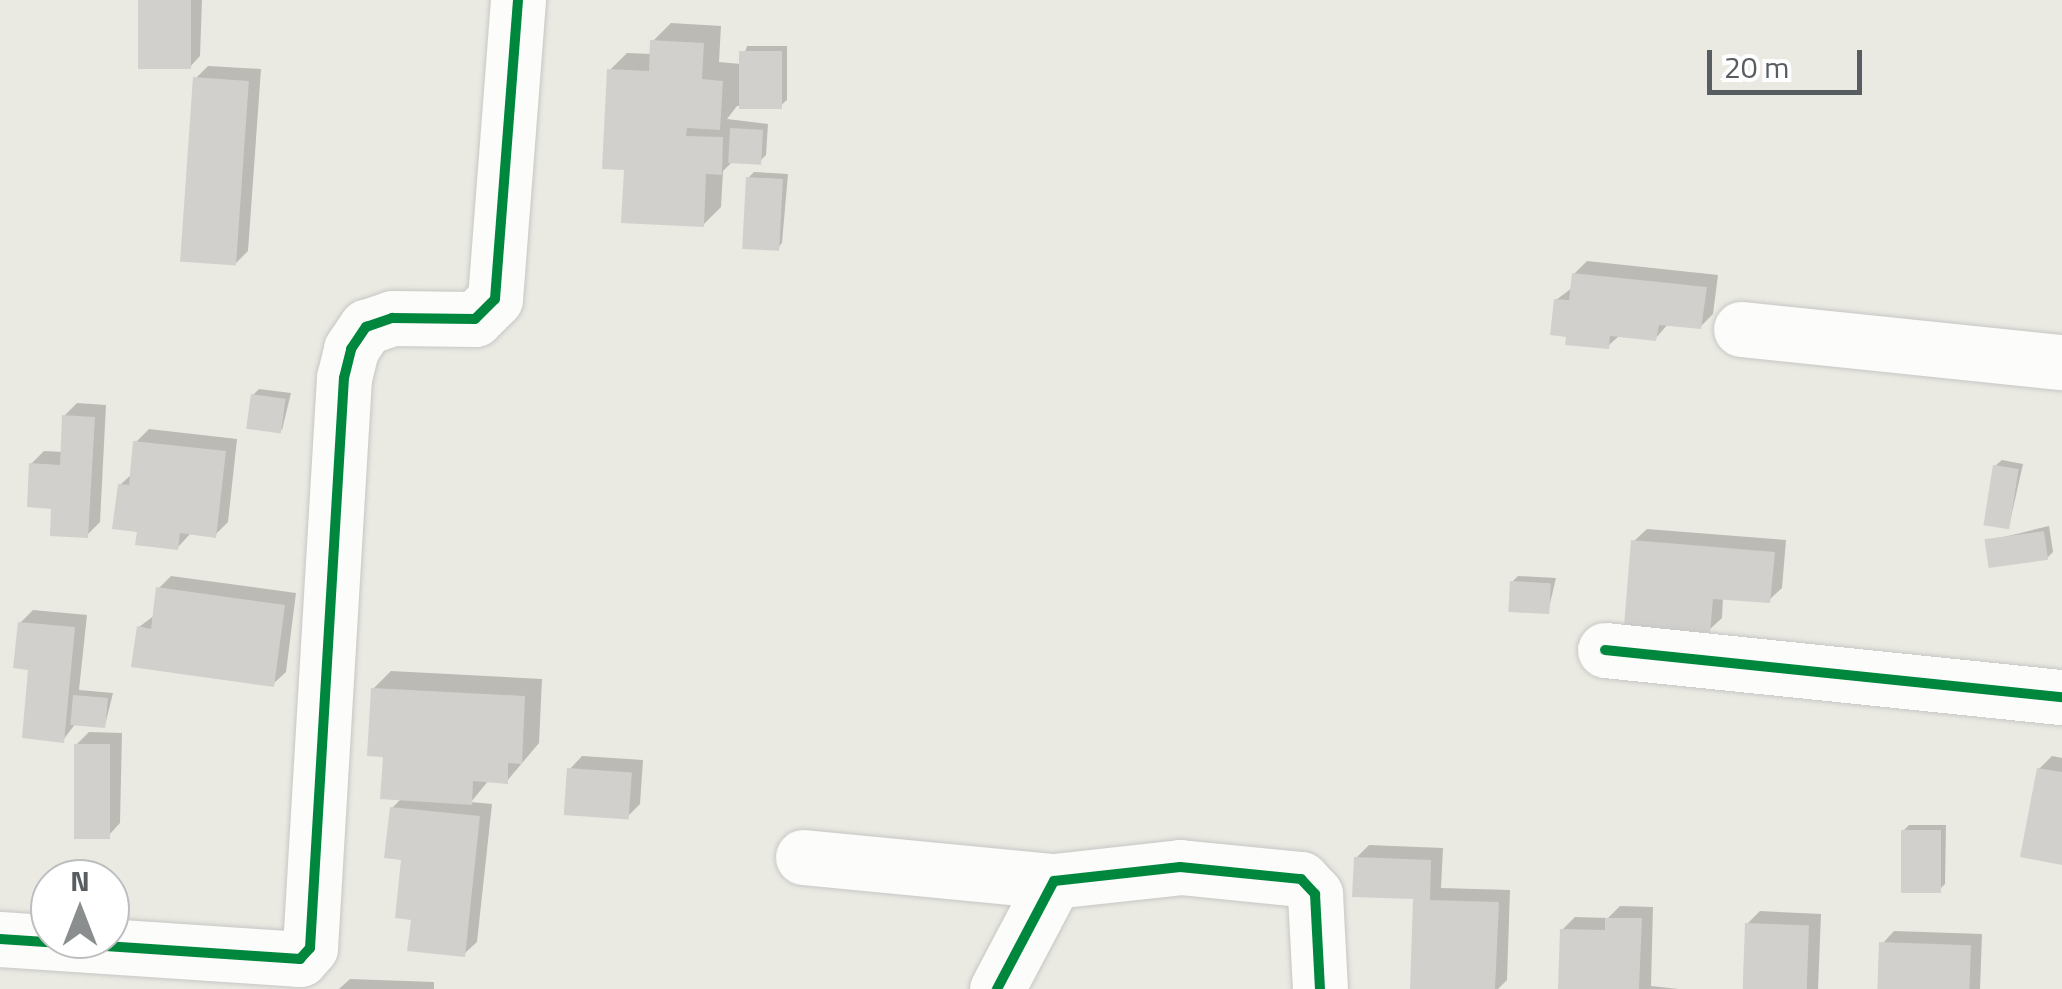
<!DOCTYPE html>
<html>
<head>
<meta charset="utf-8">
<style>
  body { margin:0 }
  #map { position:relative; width:2062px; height:989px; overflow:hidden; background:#eae9e2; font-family:"Titillium Web",sans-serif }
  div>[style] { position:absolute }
  .shadow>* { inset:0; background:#0003 }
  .building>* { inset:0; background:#d1d0cd; transform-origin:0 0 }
  .roads { filter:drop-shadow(0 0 2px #c6c7c5) drop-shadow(0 0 2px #c6c7c5) }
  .minor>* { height:55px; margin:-27.5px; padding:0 27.5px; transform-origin:27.5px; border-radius:27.5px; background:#fcfcfb }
  .cycleway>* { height:10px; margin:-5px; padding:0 5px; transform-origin:5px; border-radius:5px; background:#00873e }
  span { translate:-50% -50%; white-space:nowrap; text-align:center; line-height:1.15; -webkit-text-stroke:9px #fff; paint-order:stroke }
  .north { position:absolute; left:30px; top:859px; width:100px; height:100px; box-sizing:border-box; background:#fff; border:2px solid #bcbec0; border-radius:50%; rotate:0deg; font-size:28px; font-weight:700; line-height:40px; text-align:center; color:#585d62 }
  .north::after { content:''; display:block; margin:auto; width:35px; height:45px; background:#8b8e8f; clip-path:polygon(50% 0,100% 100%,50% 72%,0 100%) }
  .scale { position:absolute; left:1707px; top:50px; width:155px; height:45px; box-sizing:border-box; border:5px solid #585d62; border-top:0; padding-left:12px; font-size:30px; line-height:35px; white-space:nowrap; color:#585d62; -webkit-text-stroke:8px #fff; paint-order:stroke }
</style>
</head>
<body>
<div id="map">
  <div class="shadow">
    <i style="clip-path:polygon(140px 0,202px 0,200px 56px,188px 69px)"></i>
    <i style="clip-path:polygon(671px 23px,721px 26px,719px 62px,741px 64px,747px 46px,787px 46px,787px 100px,780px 106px,737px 106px,727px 119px,768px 124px,766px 155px,760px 161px,733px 161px,723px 171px,721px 207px,703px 225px,627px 167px,609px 71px,627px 53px,652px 54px,653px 41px)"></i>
    <i style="clip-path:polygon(208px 66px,261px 69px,248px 251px,236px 263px,196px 78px)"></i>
    <i style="clip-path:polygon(754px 172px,788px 174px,782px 243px,776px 250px,748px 178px)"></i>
    <i style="clip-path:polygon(1587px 261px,1718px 275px,1713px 314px,1700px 327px,1668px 324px,1655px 339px,1620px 335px,1608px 346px,1556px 300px,1572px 288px,1574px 274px)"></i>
    <i style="clip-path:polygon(259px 389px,291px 393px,282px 430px,253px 395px)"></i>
    <i style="clip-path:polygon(77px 403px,106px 405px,100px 522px,87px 535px,54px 506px,31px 464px,44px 451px,63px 452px,64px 416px)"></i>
    <i style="clip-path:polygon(149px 429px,237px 439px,228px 522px,215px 535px,190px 534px,178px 547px,139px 529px,120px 485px,133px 473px,136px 442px)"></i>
    <i style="clip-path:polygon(2002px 460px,2023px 464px,2009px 526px,1995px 466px)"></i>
    <i style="clip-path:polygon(2049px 526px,2053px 552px,2047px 558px,1987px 541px)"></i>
    <i style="clip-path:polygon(1647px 529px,1786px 540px,1782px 588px,1769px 600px,1723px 597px,1722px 618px,1709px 630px,1634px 541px)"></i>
    <i style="clip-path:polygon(171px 576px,296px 593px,286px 672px,273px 684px,139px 627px,155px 615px,158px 589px)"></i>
    <i style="clip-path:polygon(1518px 576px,1556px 578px,1548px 612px,1512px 582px)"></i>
    <i style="clip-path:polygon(33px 610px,87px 615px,79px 690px,113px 693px,105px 725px,76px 723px,63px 740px,31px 668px,20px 623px)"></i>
    <i style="clip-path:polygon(391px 671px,542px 679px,539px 743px,507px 781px,489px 780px,471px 802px,492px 804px,477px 942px,464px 954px,413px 918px,392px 808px,402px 798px,373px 689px)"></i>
    <i style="clip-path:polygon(89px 732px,122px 733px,120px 823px,108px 836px,76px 745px)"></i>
    <i style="clip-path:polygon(582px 756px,643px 760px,640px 804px,628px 816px,570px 769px)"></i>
    <i style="clip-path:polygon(2052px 756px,2062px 758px,2062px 862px,2039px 769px)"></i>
    <i style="clip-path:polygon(1909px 825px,1946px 825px,1945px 884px,1939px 890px,1903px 831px)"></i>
    <i style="clip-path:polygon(1369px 845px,1443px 848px,1441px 888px,1510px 890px,1507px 980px,1498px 989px,1412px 989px,1415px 896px,1356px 858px)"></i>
    <i style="clip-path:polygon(1620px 906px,1653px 907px,1651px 986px,1679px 989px,1561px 989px,1562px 930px,1575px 917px,1608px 918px)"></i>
    <i style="clip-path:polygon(1760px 911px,1821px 914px,1818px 989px,1745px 989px,1747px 924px)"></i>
    <i style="clip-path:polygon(1894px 931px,1982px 934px,1980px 989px,1880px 989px,1882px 944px)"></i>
    <i style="clip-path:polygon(350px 979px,434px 982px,434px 989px,339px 989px)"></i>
  </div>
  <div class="building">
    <i style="left:138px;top:0;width:53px;height:69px"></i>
    <i style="clip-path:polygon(650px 40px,704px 43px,702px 79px,723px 81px,720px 130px,687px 128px,686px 136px,723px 137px,722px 175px,706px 174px,704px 227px,621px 223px,624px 170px,602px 169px,607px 69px,649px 71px)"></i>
    <i style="left:739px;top:51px;width:43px;height:58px"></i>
    <i style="left:193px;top:77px;width:56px;height:185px;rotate:4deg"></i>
    <i style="left:730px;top:128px;width:33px;height:35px;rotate:3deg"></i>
    <i style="left:746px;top:177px;width:37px;height:72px;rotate:3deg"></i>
    <i style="clip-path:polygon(1572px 273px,1707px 287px,1701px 329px,1659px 325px,1656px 341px,1610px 336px,1609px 349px,1565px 345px,1566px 337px,1550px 335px,1554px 299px,1569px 300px)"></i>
    <i style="left:251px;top:394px;width:35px;height:35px;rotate:8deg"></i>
    <i style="clip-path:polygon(62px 415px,95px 417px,88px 538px,50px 536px,51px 509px,27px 507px,29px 463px,60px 465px)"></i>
    <i style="clip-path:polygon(133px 441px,226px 451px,216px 538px,180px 533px,178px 550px,135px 545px,137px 532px,112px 529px,118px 484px,129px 485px)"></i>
    <i style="left:1993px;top:465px;width:26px;height:61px;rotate:9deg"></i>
    <i style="left:2044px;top:531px;width:29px;height:60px;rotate:82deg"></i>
    <i style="clip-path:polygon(1631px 540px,1775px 552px,1770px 603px,1713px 599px,1710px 633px,1624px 626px)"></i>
    <i style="left:1510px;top:581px;width:41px;height:31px;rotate:3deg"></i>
    <i style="clip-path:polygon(156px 587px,285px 605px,274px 687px,131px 667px,137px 626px,151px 629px)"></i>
    <i style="clip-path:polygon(18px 622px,75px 627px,64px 743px,22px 738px,28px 670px,13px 668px)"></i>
    <i style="clip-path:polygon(371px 688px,525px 696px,522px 764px,508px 763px,508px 784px,473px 781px,472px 805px,380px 799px,383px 757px,367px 756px)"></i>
    <i style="left:73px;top:695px;width:35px;height:30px;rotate:5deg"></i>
    <i style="left:74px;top:744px;width:36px;height:95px"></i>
    <i style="left:567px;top:768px;width:65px;height:47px;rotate:4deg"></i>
    <i style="clip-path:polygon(2037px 768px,2062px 772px,2062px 865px,2020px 857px)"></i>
    <i style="clip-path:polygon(390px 807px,480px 816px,465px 957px,407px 951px,411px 920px,395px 918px,401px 860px,384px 858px)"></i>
    <i style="left:1901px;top:830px;width:40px;height:63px"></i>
    <i style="clip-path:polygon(1354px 857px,1431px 860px,1430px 900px,1499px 902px,1495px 989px,1410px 989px,1413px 899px,1352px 897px)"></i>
    <i style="clip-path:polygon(1605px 918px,1642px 918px,1639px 989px,1558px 989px,1560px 929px,1605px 930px)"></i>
    <i style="left:1745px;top:923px;width:64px;height:66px;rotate:2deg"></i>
    <i style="left:1879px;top:942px;width:92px;height:47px;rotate:2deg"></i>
  </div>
  <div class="roads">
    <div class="minor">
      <i style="left:1741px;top:329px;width:323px;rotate:5.9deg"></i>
      <i style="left:1605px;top:650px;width:459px;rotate:5.9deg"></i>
      <i style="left:803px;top:857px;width:252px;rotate:5.5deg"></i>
      <i style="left:0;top:939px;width:301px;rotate:3.8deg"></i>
      <i style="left:300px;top:959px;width:15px;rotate:-48deg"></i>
      <i style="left:310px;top:948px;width:571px;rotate:-86.59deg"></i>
      <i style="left:344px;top:378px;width:30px;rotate:-76deg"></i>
      <i style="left:351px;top:349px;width:27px;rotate:-56deg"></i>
      <i style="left:366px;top:327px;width:28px;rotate:-19deg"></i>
      <i style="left:392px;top:318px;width:83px;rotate:0.7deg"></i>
      <i style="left:475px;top:319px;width:28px;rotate:-45deg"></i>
      <i style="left:495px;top:299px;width:300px;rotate:-85.6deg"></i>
      <i style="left:997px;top:989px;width:122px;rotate:-62.2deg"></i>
      <i style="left:1054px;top:881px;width:127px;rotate:-6.3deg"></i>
      <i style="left:1180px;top:867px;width:122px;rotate:5.7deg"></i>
      <i style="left:1301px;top:879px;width:21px;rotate:47deg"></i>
      <i style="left:1315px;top:894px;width:95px;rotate:87deg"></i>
    </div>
  </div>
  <div class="cycleway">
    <i style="left:1605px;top:650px;width:459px;rotate:5.9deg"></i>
    <i style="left:0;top:939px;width:301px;rotate:3.8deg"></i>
    <i style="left:300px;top:959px;width:15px;rotate:-48deg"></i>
    <i style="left:310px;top:948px;width:571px;rotate:-86.59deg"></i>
    <i style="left:344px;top:378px;width:30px;rotate:-76deg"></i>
    <i style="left:351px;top:349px;width:27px;rotate:-56deg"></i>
    <i style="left:366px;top:327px;width:28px;rotate:-19deg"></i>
    <i style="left:392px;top:318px;width:83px;rotate:0.7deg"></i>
    <i style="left:475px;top:319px;width:28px;rotate:-45deg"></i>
    <i style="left:495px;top:299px;width:300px;rotate:-85.6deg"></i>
    <i style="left:997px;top:989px;width:122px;rotate:-62.2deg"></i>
    <i style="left:1054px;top:881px;width:127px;rotate:-6.3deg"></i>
    <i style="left:1180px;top:867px;width:122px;rotate:5.7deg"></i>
    <i style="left:1301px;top:879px;width:21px;rotate:47deg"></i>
    <i style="left:1315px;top:894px;width:95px;rotate:87deg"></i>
  </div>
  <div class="north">N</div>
  <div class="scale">20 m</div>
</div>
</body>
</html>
